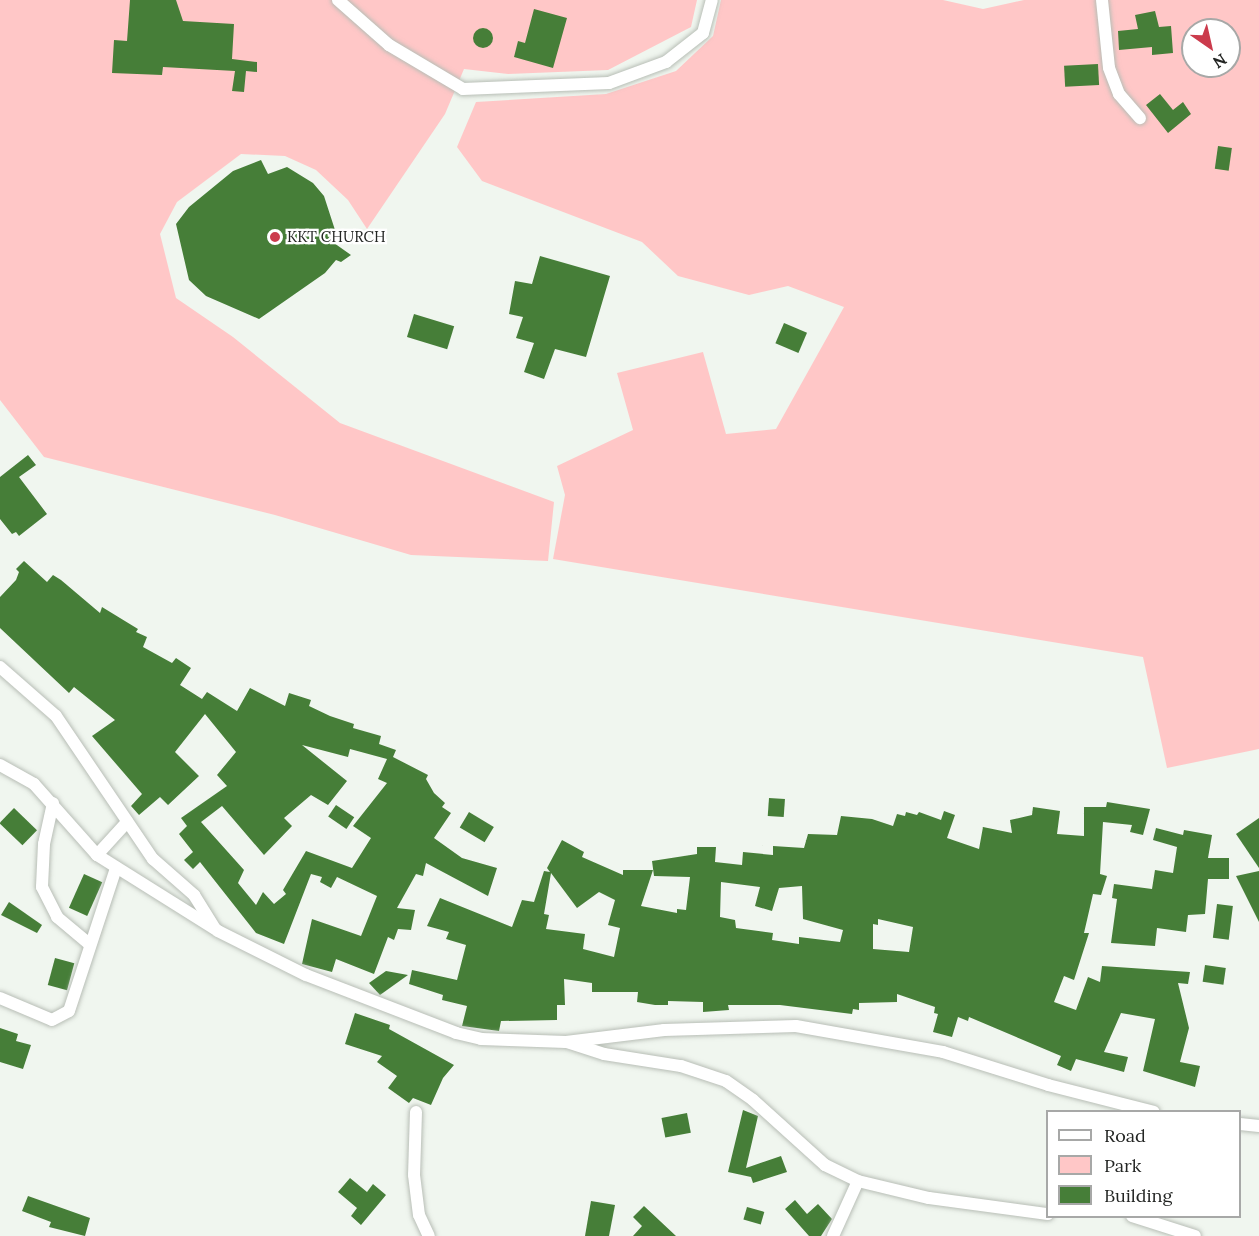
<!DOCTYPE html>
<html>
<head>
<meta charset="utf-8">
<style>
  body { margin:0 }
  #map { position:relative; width:1259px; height:1236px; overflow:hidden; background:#f0f6ef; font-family:Lora,serif }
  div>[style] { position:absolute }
  .green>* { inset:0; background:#ffc7c7 }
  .building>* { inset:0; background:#467e38; transform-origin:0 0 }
  .round { border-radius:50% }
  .roads { filter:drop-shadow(0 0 2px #b8beb6) drop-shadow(0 0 2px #b8beb6) }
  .street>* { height:12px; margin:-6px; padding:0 6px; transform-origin:6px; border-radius:6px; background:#fff }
  .dots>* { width:16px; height:16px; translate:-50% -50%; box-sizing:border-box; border:3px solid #fff; border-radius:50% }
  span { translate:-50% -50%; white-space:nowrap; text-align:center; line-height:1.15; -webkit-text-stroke:4.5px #fff; paint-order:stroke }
  .poi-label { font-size:15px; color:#232523 }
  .left { translate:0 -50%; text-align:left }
  .legend { position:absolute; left:1046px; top:1110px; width:195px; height:108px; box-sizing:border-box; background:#fff; border:2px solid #a7a8a7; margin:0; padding:8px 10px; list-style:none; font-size:18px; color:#232523 }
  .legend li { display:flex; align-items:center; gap:12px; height:30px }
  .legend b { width:30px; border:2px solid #a7a8a7 }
  .north { position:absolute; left:1181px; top:18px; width:60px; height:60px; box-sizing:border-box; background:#fff; border:2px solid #a7a8a7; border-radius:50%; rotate:146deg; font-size:16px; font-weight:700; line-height:24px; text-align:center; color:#232523 }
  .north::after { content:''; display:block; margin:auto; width:21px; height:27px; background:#cb3b4c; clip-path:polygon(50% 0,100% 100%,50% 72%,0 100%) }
</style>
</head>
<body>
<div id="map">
  <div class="green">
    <i style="clip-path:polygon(0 0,697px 0,691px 27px,608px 70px,508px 74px,464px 69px,445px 114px,367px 229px,348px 200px,316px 170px,285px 156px,241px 154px,177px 202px,160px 234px,176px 298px,233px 337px,340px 423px,554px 502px,548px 561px,411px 555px,275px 515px,44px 457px,0 400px)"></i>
    <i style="clip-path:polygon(evenodd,721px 0,943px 0,983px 9px,1024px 0,1259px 0,1259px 749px,1167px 768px,1143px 657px,553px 559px,565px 495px,557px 466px,633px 430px,617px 373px,703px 352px,726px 434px,776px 429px,844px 307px,788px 286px,749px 295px,678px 276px,642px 242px,482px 181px,457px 147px,476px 102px,606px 94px,676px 71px,713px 36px,721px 0,1193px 30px,1229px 30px,1229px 66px,1193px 66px,1193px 30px)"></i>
  </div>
  <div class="building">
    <i style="clip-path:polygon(130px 0,176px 0,183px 21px,234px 24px,232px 59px,257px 62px,257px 72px,246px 71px,244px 92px,232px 91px,235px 71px,163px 67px,162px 75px,112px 73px,114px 40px,127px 41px)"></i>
    <i style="clip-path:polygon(534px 9px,567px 18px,553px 68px,514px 57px,518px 41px,525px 43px)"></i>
    <i style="clip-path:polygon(1155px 11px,1159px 27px,1171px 26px,1173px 53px,1152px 55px,1152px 47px,1119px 50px,1118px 31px,1138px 29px,1135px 15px)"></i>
    <i class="round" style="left:473px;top:28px;width:20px;height:20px"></i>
    <i style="left:1098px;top:64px;width:21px;height:34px;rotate:87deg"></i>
    <i style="clip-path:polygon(1160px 94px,1173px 110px,1183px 102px,1191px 114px,1168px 133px,1146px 105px)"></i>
    <i style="left:1218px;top:146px;width:14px;height:23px;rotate:8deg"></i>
    <i style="clip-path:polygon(261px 160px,268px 174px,287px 167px,313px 183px,324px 196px,335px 230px,334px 243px,351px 255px,341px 262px,336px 260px,325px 273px,259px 319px,206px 296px,189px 280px,176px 224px,189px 207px,233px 171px)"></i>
    <i style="clip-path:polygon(540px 256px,610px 276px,586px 357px,555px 349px,544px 379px,524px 372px,534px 343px,516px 338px,523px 317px,509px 314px,515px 281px,532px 284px)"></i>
    <i style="left:414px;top:314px;width:42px;height:24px;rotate:17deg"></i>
    <i style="left:784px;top:323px;width:25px;height:22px;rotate:23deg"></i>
    <i style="clip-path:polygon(28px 455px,36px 465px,19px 477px,47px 514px,19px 536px,16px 532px,12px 534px,0 519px,0 477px)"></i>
    <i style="clip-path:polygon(evenodd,24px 561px,47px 582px,53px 575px,61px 580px,100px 613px,102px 607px,138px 629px,136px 632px,147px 637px,143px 647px,172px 663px,176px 658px,191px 668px,180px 685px,202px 699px,207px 692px,237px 711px,250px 688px,285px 706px,289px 693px,311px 700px,309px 706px,330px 716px,354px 724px,353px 728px,381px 736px,379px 744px,396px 750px,393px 757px,428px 775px,426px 779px,434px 793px,445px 803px,442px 807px,451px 813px,434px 838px,462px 858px,497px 868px,488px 896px,426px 863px,423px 876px,416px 874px,397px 908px,415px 910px,411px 930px,398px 929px,394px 940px,388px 937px,374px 974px,336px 959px,332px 972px,302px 964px,312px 919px,361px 936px,377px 896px,337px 877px,331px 888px,320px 882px,322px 877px,311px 874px,284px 944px,256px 933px,200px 862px,193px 869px,184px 860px,193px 852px,179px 834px,187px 826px,181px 818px,227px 786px,217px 775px,236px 752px,205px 714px,175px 752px,199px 776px,168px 805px,160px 797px,139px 815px,131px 806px,142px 794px,92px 736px,115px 720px,74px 687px,69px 693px,0 628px,0 597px,16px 580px,19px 572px,16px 569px,24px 561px,302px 745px,348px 757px,350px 749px,387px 759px,378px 779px,387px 783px,353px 826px,371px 838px,352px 868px,306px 851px,283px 890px,286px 894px,274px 904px,263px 892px,256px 905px,238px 883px,244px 870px,201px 822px,222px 806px,264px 855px,292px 826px,284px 818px,311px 795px,328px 805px,347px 781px,302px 745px)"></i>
    <i style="left:769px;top:798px;width:16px;height:18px;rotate:4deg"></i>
    <i style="clip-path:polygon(evenodd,1107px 802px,1150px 809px,1143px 835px,1130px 832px,1132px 825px,1103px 822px,1100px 874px,1107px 876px,1101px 895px,1093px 894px,1084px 933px,1089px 933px,1074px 980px,1064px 976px,1054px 1002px,1076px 1010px,1088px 977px,1100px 982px,1102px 966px,1190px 972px,1188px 984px,1178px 983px,1189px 1028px,1180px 1062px,1200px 1066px,1195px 1087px,1143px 1071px,1155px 1019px,1121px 1013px,1104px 1052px,1128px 1057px,1124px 1072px,1076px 1059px,1071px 1071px,1057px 1065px,1061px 1056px,969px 1017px,968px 1021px,958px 1017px,952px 1037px,933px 1032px,938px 1014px,934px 1013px,935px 1007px,897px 994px,897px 1002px,859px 1003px,859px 1010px,853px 1009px,852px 1014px,780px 1005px,728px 1005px,729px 1010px,703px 1012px,703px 1002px,668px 1001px,668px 1005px,655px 1005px,637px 1002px,638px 992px,592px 992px,592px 983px,564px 979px,565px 1005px,557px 1005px,557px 1020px,501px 1021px,499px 1031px,462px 1026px,467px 1006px,442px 1000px,443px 995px,409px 984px,412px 970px,457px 980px,466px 945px,446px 939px,449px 932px,427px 926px,440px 898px,512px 927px,522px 900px,534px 902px,544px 871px,550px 872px,547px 868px,562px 840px,584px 852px,582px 857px,623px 875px,623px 870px,653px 870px,641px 906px,677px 913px,677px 909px,686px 910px,690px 877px,654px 876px,652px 861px,697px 854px,697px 847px,716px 847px,715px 862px,742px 865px,743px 852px,773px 855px,773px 846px,804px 848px,808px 834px,837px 835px,841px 816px,872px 819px,893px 826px,897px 814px,905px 816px,906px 812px,917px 815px,919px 812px,941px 820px,944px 811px,955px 815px,947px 838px,979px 849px,983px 827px,1012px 833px,1010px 820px,1032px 815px,1033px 807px,1060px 811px,1057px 834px,1084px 836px,1084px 807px,1106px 807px,1107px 802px,551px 873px,577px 908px,599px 892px,615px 900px,608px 925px,620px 928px,614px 957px,583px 949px,585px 934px,546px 929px,549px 915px,544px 914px,551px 873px,1107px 802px,721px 882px,760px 887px,755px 906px,772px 911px,779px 888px,802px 886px,803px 919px,843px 930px,840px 942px,799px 937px,799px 944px,772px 940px,773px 933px,736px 928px,735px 920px,720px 917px,721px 882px,1107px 802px,878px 919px,913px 927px,909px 952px,873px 949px,873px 924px,878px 925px,878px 919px)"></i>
    <i style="left:336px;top:805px;width:22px;height:14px;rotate:34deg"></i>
    <i style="left:14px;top:808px;width:32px;height:21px;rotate:44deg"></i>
    <i style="left:469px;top:812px;width:29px;height:18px;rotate:31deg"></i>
    <i style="clip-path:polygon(1259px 818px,1259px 868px,1236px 834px)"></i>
    <i style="clip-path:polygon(1156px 828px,1183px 835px,1184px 830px,1212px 835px,1208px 858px,1229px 858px,1229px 879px,1208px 879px,1205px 914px,1188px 915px,1186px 932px,1157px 928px,1155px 946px,1111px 943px,1117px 899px,1112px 898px,1114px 884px,1152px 889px,1155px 870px,1173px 873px,1177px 847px,1153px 840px)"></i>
    <i style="clip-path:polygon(1259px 871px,1259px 922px,1236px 876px)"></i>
    <i style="left:84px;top:874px;width:20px;height:37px;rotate:24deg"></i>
    <i style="clip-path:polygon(9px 902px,42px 925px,37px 933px,1px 915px)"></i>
    <i style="left:1217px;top:904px;width:16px;height:34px;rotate:7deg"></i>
    <i style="left:55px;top:958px;width:20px;height:28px;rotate:15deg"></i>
    <i style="left:1205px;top:965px;width:21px;height:17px;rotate:8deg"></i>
    <i style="clip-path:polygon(386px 971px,408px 975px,380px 995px,369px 983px)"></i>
    <i style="clip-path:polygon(355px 1013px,390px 1025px,389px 1029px,454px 1065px,443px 1078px,431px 1105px,413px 1098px,409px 1103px,388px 1088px,397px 1076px,377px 1062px,382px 1056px,345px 1044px)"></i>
    <i style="clip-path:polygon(0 1028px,18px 1034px,16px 1041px,31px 1045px,23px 1069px,0 1062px)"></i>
    <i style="clip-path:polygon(743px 1110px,758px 1116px,746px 1168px,781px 1156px,787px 1172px,753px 1183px,751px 1177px,728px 1172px)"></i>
    <i style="left:687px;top:1113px;width:20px;height:26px;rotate:79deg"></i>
    <i style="clip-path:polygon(350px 1178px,367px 1192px,373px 1184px,386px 1195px,361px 1225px,351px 1216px,357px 1208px,338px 1192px)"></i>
    <i style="clip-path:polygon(28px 1196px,90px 1218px,85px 1236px,49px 1227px,51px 1222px,22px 1211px)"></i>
    <i style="clip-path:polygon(795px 1200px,807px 1214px,818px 1204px,832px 1219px,821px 1236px,809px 1236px,785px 1209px)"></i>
    <i style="clip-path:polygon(591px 1201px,615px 1205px,609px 1236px,585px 1236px)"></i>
    <i style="clip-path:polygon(644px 1206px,676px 1236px,633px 1236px,642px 1226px,633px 1217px)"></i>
    <i style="left:747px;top:1207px;width:18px;height:13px;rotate:16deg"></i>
  </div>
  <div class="roads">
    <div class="street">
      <i style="left:338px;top:0;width:68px;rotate:41.4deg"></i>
      <i style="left:389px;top:45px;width:86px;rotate:30.7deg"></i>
      <i style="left:463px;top:89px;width:146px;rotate:-2.4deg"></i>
      <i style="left:609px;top:83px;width:61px;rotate:-20.2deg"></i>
      <i style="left:666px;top:62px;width:47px;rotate:-38.1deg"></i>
      <i style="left:703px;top:33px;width:34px;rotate:-75deg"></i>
      <i style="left:1102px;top:0;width:68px;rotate:84.1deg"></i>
      <i style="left:1109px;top:68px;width:28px;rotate:69deg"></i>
      <i style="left:1119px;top:94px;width:32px;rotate:49deg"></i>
      <i style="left:0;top:667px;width:74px;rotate:41.2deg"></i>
      <i style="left:56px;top:716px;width:173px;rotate:55.9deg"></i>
      <i style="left:153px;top:859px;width:55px;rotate:41.3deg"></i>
      <i style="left:194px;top:895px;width:39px;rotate:58deg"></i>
      <i style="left:0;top:765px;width:39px;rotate:29deg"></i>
      <i style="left:34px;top:784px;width:95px;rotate:48.4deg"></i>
      <i style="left:97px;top:855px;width:143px;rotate:32.1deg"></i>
      <i style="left:218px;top:931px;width:98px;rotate:26.6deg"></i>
      <i style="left:306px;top:975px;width:161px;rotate:21.1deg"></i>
      <i style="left:456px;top:1033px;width:26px;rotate:13deg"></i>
      <i style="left:481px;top:1039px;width:85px;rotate:2deg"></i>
      <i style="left:566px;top:1042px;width:99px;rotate:-7deg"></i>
      <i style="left:664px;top:1030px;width:132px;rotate:-1.7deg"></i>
      <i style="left:796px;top:1026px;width:149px;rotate:10deg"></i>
      <i style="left:943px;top:1052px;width:110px;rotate:17.4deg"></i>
      <i style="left:1048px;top:1085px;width:109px;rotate:14.3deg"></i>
      <i style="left:53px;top:803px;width:42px;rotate:102.4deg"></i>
      <i style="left:44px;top:844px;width:43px;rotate:92.7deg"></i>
      <i style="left:42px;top:887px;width:34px;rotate:63deg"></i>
      <i style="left:57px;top:917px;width:40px;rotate:40deg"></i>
      <i style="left:97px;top:855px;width:45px;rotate:-47.7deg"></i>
      <i style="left:0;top:998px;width:56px;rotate:22.9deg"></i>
      <i style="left:52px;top:1020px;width:19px;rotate:-28deg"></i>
      <i style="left:69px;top:1011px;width:151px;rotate:-71.8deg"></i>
      <i style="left:567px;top:1042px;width:39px;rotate:18deg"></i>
      <i style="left:604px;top:1054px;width:78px;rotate:8.9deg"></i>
      <i style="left:681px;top:1066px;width:47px;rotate:18.4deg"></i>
      <i style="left:726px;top:1081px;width:33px;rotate:35deg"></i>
      <i style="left:753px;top:1100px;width:97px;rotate:42.1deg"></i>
      <i style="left:825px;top:1165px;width:37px;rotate:26deg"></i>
      <i style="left:858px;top:1181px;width:73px;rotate:13.5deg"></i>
      <i style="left:929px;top:1198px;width:120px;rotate:7.7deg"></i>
      <i style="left:416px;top:1112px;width:63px;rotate:91.8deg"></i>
      <i style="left:414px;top:1175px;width:40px;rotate:82.9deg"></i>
      <i style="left:419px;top:1215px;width:23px;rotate:65deg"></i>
      <i style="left:1240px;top:1124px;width:19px;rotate:6deg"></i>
      <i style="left:1132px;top:1216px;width:66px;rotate:17.6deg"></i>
      <i style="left:833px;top:1236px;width:60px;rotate:-65.6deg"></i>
    </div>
  </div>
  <div class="dots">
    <i style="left:275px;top:237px;background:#cb3b4c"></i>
  </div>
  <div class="poi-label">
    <span class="left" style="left:287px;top:237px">KKT CHURCH</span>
  </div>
  <ul class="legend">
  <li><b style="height:8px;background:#fff"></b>Road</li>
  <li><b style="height:16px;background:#ffc7c7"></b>Park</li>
  <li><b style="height:16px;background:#467e38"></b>Building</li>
  </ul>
  <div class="north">N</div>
</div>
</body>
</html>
